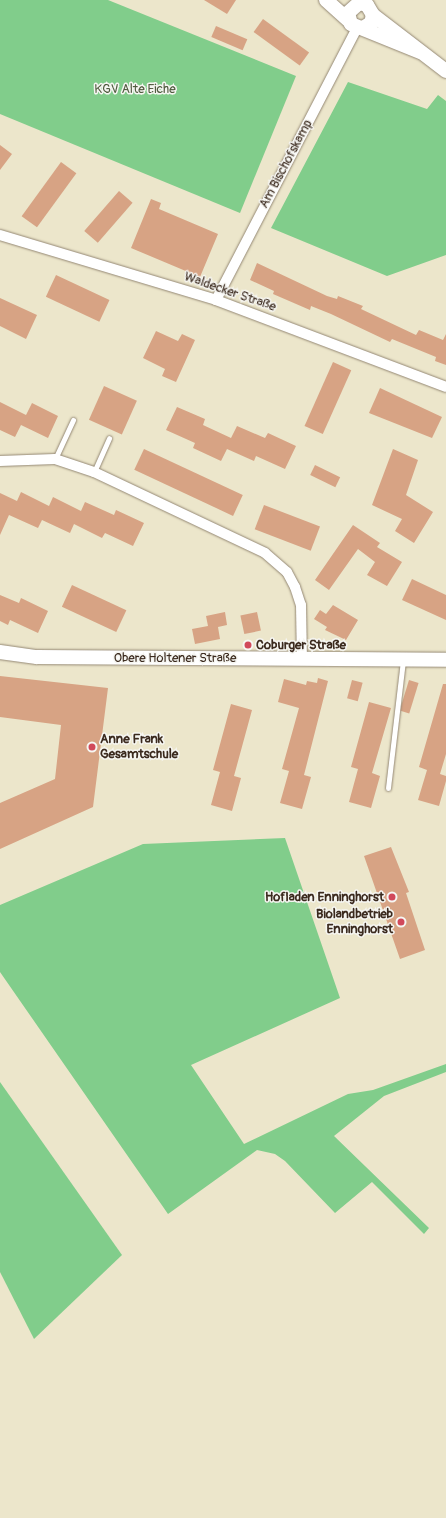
<!DOCTYPE html>
<html>
<head>
<meta charset="utf-8">
<style>
  body { margin:0 }
  #map { position:relative; width:446px; height:1518px; overflow:hidden; background:#ece6cb; font-family:Pangolin,sans-serif }
  div>[style] { position:absolute }
  .green>* { inset:0; background:#81cd8b }
  .building>* { inset:0; background:#d7a384; transform-origin:0 0 }
  .roads { filter:drop-shadow(0 0 1px #948874) drop-shadow(0 0 1px #948874) }
  .lane>* { height:5px; margin:-2.5px; padding:0 2.5px; transform-origin:2.5px; border-radius:2.5px; background:#fff }
  .street>* { height:10px; margin:-5px; padding:0 5px; transform-origin:5px; border-radius:5px; background:#fff }
  .secondary>* { height:14px; margin:-7px; padding:0 7px; transform-origin:7px; border-radius:7px; background:#fff }
  .dots>* { width:11px; height:11px; translate:-50% -50%; box-sizing:border-box; border:2px solid #f6f6f2; border-radius:50% }
  span { translate:-50% -50%; white-space:nowrap; text-align:center; line-height:1.15; -webkit-text-stroke:3px #f6f6f2; paint-order:stroke }
  .park-label { font-size:13px; color:#505b3f }
  .street-label { font-size:13px; color:#3b2a1e }
  .poi-label { font-size:13px; color:#3b2a1e; font-weight:700 }
  .left { translate:0 -50%; text-align:left }
  .right { translate:-100% -50%; text-align:right }
</style>
</head>
<body>
<div id="map">
  <div class="green">
    <i style="clip-path:polygon(0 0,108px 0,296px 76px,240px 213px,0 114px)"></i>
    <i style="clip-path:polygon(348px 82px,427px 109px,438px 95px,446px 101px,446px 255px,387px 276px,271px 228px)"></i>
    <i style="clip-path:polygon(285px 838px,340px 998px,191px 1065px,244px 1144px,348px 1094px,373px 1090px,446px 1064px,446px 1072px,384px 1096px,334px 1136px,429px 1228px,424px 1234px,372px 1182px,335px 1213px,285px 1161px,275px 1154px,257px 1150px,168px 1214px,0 972px,0 905px,143px 844px)"></i>
    <i style="clip-path:polygon(0 1082px,122px 1255px,34px 1339px,0 1272px)"></i>
  </div>
  <div class="building">
    <i style="clip-path:polygon(204px 0,236px 0,227px 14px)"></i>
    <i style="left:263px;top:19px;width:57px;height:16px;rotate:36deg"></i>
    <i style="left:216px;top:26px;width:34px;height:12px;rotate:23deg"></i>
    <i style="clip-path:polygon(0 145px,12px 154px,0 170px)"></i>
    <i style="left:61px;top:162px;width:19px;height:67px;rotate:36deg"></i>
    <i style="left:119px;top:191px;width:18px;height:53px;rotate:41deg"></i>
    <i style="clip-path:polygon(151px 199px,161px 203px,159px 209px,218px 234px,200px 277px,131px 248px)"></i>
    <i style="clip-path:polygon(257px 263px,327px 296px,337px 299px,338px 296px,363px 306px,361px 309px,416px 335px,419px 330px,443px 340px,446px 334px,446px 365px,435px 361px,436px 357px,392px 339px,390px 342px,331px 314px,311px 306px,310px 310px,273px 294px,274px 291px,250px 280px)"></i>
    <i style="left:56px;top:275px;width:59px;height:24px;rotate:25deg"></i>
    <i style="clip-path:polygon(0 298px,37px 315px,26px 339px,0 326px)"></i>
    <i style="clip-path:polygon(156px 331px,178px 341px,182px 334px,195px 340px,176px 382px,162px 376px,165px 369px,143px 358px)"></i>
    <i style="left:333px;top:362px;width:20px;height:70px;rotate:24deg"></i>
    <i style="left:104px;top:386px;width:36px;height:37px;rotate:24deg"></i>
    <i style="clip-path:polygon(380px 388px,442px 417px,432px 438px,369px 413px)"></i>
    <i style="clip-path:polygon(0 402px,26px 415px,32px 403px,58px 416px,48px 438px,21px 425px,15px 437px,0 430px)"></i>
    <i style="clip-path:polygon(177px 407px,205px 419px,203px 425px,231px 438px,237px 426px,265px 438px,268px 433px,296px 446px,285px 469px,256px 456px,254px 461px,227px 449px,221px 461px,193px 448px,195px 443px,166px 430px)"></i>
    <i style="left:144px;top:449px;width:109px;height:23px;rotate:25deg"></i>
    <i style="clip-path:polygon(393px 449px,418px 460px,406px 495px,433px 512px,414px 543px,395px 531px,402px 519px,372px 505px)"></i>
    <i style="left:315px;top:465px;width:28px;height:11px;rotate:26deg"></i>
    <i style="clip-path:polygon(21px 492px,49px 506px,53px 497px,81px 511px,85px 502px,114px 515px,116px 510px,144px 523px,133px 546px,105px 533px,102px 538px,74px 524px,70px 533px,42px 520px,38px 528px,9px 515px,0 535px,0 493px,17px 501px)"></i>
    <i style="left:264px;top:505px;width:60px;height:26px;rotate:21deg"></i>
    <i style="clip-path:polygon(353px 525px,380px 543px,377px 547px,402px 562px,387px 586px,367px 575px,375px 562px,358px 549px,329px 590px,315px 580px)"></i>
    <i style="clip-path:polygon(412px 579px,446px 595px,446px 620px,402px 600px)"></i>
    <i style="left:72px;top:585px;width:60px;height:24px;rotate:25deg"></i>
    <i style="clip-path:polygon(0 595px,19px 603px,21px 598px,48px 611px,38px 633px,10px 620px,8px 625px,0 621px)"></i>
    <i style="clip-path:polygon(333px 605px,358px 620px,346px 640px,325px 630px,327px 627px,314px 619px,320px 610px,326px 614px)"></i>
    <i style="clip-path:polygon(225px 612px,227px 625px,218px 627px,220px 639px,195px 644px,192px 629px,208px 626px,206px 616px)"></i>
    <i style="left:257px;top:612px;width:19px;height:17px;rotate:78deg"></i>
    <i style="clip-path:polygon(0 676px,108px 688px,93px 807px,0 849px,0 803px,55px 779px,61px 725px,0 717px)"></i>
    <i style="clip-path:polygon(318px 678px,328px 681px,304px 775px,311px 777px,302px 809px,280px 803px,289px 771px,282px 769px,299px 708px,278px 702px,284px 679px,306px 685px,307px 681px,317px 683px)"></i>
    <i style="left:352px;top:680px;width:11px;height:19px;rotate:15deg"></i>
    <i style="left:409px;top:680px;width:10px;height:32px;rotate:17deg"></i>
    <i style="clip-path:polygon(443px 684px,446px 684px,446px 754px,440px 774px,446px 776px,446px 781px,439px 806px,418px 800px,427px 770px,419px 767px)"></i>
    <i style="clip-path:polygon(369px 702px,391px 708px,372px 773px,380px 776px,371px 808px,349px 802px,358px 769px,351px 767px)"></i>
    <i style="clip-path:polygon(231px 704px,252px 710px,234px 776px,241px 778px,232px 811px,211px 805px,220px 772px,213px 770px)"></i>
    <i style="clip-path:polygon(391px 847px,409px 892px,406px 893px,425px 950px,400px 959px,364px 856px)"></i>
  </div>
  <div class="roads">
    <div class="lane">
      <i style="left:55px;top:459px;width:43px;rotate:-65.2deg"></i>
      <i style="left:94px;top:472px;width:37px;rotate:-66deg"></i>
      <i style="left:388px;top:788px;width:128px;rotate:-83.3deg"></i>
    </div>
    <div class="street">
      <i style="left:0;top:235px;width:226px;rotate:16.7deg"></i>
      <i style="left:216px;top:300px;width:246px;rotate:20.7deg"></i>
      <i style="left:216px;top:300px;width:306px;rotate:-62.6deg"></i>
      <i style="left:0;top:461px;width:55px;rotate:-2.1deg"></i>
      <i style="left:55px;top:459px;width:41px;rotate:18.4deg"></i>
      <i style="left:94px;top:472px;width:189px;rotate:25.3deg"></i>
      <i style="left:265px;top:553px;width:29px;rotate:41deg"></i>
      <i style="left:287px;top:572px;width:17px;rotate:62deg"></i>
      <i style="left:295px;top:587px;width:19px;rotate:72deg"></i>
      <i style="left:301px;top:605px;width:55px;rotate:89deg"></i>
    </div>
    <div class="secondary">
      <i style="left:326px;top:0;width:31px;rotate:42deg"></i>
      <i style="left:373px;top:15px;width:92px;rotate:37.5deg"></i>
      <i style="left:363px;top:28px;width:9px;rotate:-32deg"></i>
      <i style="left:371px;top:23px;width:8px;rotate:-76deg"></i>
      <i style="left:373px;top:15px;width:12px;rotate:-121deg"></i>
      <i style="left:367px;top:5px;width:8px;rotate:-166deg"></i>
      <i style="left:359px;top:3px;width:15px;rotate:138deg"></i>
      <i style="left:348px;top:13px;width:11px;rotate:75deg"></i>
      <i style="left:351px;top:24px;width:74px;rotate:22.1deg"></i>
      <i style="left:0;top:652px;width:37px;rotate:8deg"></i>
      <i style="left:37px;top:657px;width:409px;rotate:0.4deg"></i>
    </div>
  </div>
  <div class="dots">
    <i style="left:248px;top:645px;background:#d1495b"></i>
    <i style="left:92px;top:747px;background:#d1495b"></i>
    <i style="left:392px;top:897px;background:#d1495b"></i>
    <i style="left:401px;top:922px;background:#d1495b"></i>
  </div>
  <div class="park-label">
    <span style="left:135px;top:89px">KGV Alte Eiche</span>
  </div>
  <div class="street-label">
    <span style="left:286px;top:164px;rotate:-62deg">Am Bischofskamp</span>
    <span style="left:230px;top:292px;rotate:19deg">Waldecker Straße</span>
    <span style="left:175px;top:658px">Obere Holtener Straße</span>
  </div>
  <div class="poi-label">
    <span class="left" style="left:256px;top:645px">Coburger Straße</span>
    <span class="left" style="left:100px;top:747px">Anne Frank<br>Gesamtschule</span>
    <span class="right" style="left:384px;top:897px">Hofladen Enninghorst</span>
    <span class="right" style="left:393px;top:922px">Biolandbetrieb<br>Enninghorst</span>
  </div>
</div>
</body>
</html>
